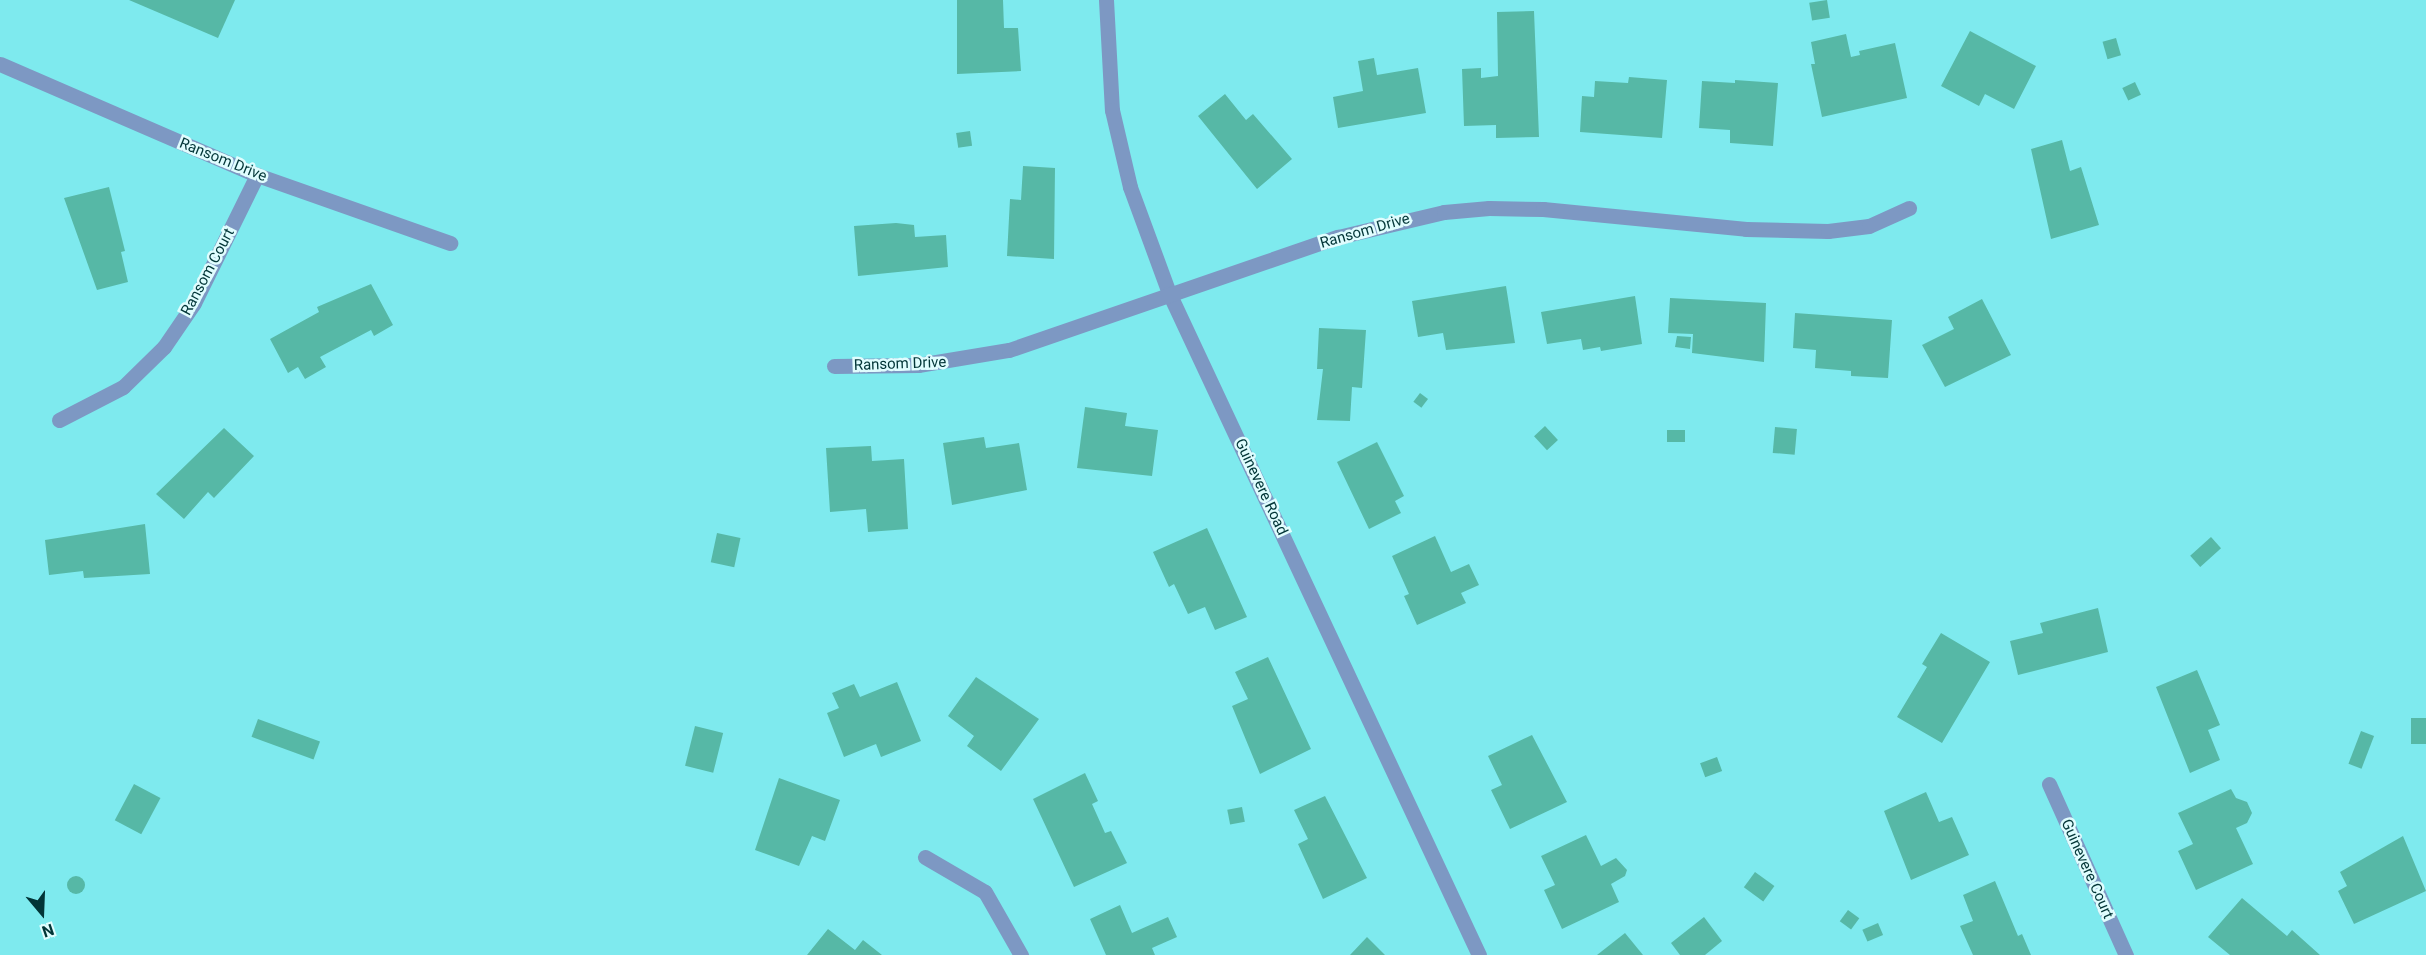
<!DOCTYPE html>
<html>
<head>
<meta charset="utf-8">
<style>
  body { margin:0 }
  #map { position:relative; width:2426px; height:955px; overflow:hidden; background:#7eeaee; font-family:Roboto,sans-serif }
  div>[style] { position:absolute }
  .building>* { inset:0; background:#56b8a6; transform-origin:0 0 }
  .round { border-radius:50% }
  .street>* { height:15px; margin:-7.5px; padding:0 7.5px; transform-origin:7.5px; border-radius:7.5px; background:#7d98c3 }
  span { translate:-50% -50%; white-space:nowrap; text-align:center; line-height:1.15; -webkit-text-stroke:5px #e0fdfe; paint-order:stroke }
  .street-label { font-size:15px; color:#023537 }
  .north { position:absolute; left:12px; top:883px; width:60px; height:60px; -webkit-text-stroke:4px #e0fdfe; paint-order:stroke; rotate:161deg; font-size:16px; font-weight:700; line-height:24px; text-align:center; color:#023537 }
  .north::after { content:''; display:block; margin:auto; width:21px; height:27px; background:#023537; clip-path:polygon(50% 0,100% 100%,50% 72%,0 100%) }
</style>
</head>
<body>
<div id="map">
  <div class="building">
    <i style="clip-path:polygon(129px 0,235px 0,218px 38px)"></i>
    <i style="clip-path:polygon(957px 0,1003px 0,1004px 28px,1018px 28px,1021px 71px,957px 74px)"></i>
    <i style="left:1827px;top:0;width:18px;height:18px;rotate:81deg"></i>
    <i style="clip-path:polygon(1534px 11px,1539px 137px,1496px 138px,1496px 125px,1464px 126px,1462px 69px,1481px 68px,1481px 78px,1498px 76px,1497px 12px)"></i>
    <i style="clip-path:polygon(1970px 31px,2036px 66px,2014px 109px,1985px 94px,1979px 106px,1941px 86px)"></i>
    <i style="clip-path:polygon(1846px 34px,1851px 57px,1860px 55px,1859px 51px,1895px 43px,1907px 98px,1822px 117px,1811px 64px,1815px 64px,1811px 42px)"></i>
    <i style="left:2116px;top:38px;width:18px;height:14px;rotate:74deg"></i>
    <i style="clip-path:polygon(1374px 58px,1377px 75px,1418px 68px,1426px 113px,1338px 128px,1333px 97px,1363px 91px,1358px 61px)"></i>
    <i style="clip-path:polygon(1629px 77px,1667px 80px,1662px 138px,1580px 132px,1582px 96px,1594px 97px,1595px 81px,1628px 83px)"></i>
    <i style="clip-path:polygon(1735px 80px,1778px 83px,1773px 146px,1730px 143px,1730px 130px,1699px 128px,1702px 81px,1735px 83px)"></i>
    <i style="left:2135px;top:82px;width:14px;height:14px;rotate:65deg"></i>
    <i style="clip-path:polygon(1225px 94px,1246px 120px,1253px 114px,1292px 159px,1257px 189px,1198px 116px)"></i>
    <i style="left:970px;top:131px;width:15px;height:14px;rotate:82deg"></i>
    <i style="clip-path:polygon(2062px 140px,2070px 171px,2081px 167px,2099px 225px,2051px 239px,2031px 149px)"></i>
    <i style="clip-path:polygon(1023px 166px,1055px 168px,1054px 259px,1007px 256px,1010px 199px,1021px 200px)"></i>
    <i style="clip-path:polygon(109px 187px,125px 251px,121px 252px,128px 282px,97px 290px,64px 198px)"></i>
    <i style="clip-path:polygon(896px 223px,914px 225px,915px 237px,946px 235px,948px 267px,858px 276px,854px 226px)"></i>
    <i style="clip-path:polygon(371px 284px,393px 325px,374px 336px,371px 330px,320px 357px,326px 367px,305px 379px,298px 367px,288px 373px,270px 339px,319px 312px,317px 307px)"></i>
    <i style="clip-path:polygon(1506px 286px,1515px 343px,1446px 350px,1443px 333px,1418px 337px,1412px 301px)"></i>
    <i style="clip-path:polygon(1635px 296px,1642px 344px,1601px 351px,1600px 347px,1583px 350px,1581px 339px,1547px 344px,1541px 312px)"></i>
    <i style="clip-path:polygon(1670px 298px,1766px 303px,1764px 362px,1692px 353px,1693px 334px,1668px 333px)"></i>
    <i style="clip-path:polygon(1982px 299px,2011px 355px,1945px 387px,1922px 345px,1954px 329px,1948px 317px)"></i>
    <i style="clip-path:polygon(1795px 313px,1892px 320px,1888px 378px,1851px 376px,1851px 371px,1815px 368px,1816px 350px,1793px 348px)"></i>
    <i style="clip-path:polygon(1319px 328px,1366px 330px,1362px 388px,1352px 387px,1350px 421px,1317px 420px,1323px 369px,1317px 369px)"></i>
    <i style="clip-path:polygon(1677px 336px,1691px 337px,1690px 349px,1675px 347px)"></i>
    <i style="left:1420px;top:393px;width:10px;height:11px;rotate:37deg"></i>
    <i style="clip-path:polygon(1085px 407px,1127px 413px,1125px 426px,1158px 430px,1152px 476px,1077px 468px)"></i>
    <i style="left:1545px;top:426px;width:19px;height:15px;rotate:47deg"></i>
    <i style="left:1775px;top:427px;width:22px;height:26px;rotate:5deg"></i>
    <i style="clip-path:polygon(224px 428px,254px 456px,214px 498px,208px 492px,184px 519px,156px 494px)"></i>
    <i style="left:1667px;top:430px;width:18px;height:12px"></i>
    <i style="clip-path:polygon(984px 437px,986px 448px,1019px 443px,1027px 490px,952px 505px,943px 443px)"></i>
    <i style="clip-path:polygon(1377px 442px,1404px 496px,1395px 501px,1401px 513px,1369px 529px,1337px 462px)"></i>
    <i style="clip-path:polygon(871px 446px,872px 461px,904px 459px,908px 529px,868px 532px,866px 509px,830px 512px,826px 448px)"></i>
    <i style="clip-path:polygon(145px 524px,150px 574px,84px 578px,83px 571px,49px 575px,45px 540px)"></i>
    <i style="clip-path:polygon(1207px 528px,1247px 617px,1215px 630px,1205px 607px,1188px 614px,1174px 584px,1169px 587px,1153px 552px)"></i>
    <i style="left:717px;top:533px;width:24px;height:30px;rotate:12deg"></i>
    <i style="clip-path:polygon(1435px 536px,1451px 572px,1469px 564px,1479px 585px,1461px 593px,1466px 603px,1417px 625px,1404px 596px,1409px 594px,1392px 556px)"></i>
    <i style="left:2211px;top:537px;width:15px;height:28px;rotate:48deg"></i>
    <i style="clip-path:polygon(2098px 608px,2108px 652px,2018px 675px,2010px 641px,2043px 633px,2040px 623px)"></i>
    <i style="clip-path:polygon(1941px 633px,1990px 662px,1942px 743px,1897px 717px,1927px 667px,1922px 664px)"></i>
    <i style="clip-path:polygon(1268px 657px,1311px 749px,1260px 774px,1232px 706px,1248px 699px,1235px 672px)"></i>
    <i style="clip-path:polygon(2197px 670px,2220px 725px,2208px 730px,2220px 760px,2190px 773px,2156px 687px)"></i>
    <i style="clip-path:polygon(976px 677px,1039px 719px,1001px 771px,967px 746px,974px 736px,948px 716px)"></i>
    <i style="clip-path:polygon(897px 682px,921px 741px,881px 757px,876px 744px,844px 757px,827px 713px,839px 708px,832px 693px,854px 684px,860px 697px)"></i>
    <i style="left:2411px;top:718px;width:15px;height:26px"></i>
    <i style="left:258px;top:719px;width:66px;height:19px;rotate:20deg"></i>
    <i style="left:695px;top:726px;width:29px;height:41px;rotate:14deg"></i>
    <i style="left:2361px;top:731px;width:14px;height:35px;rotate:21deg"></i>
    <i style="clip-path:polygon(1532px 735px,1567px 802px,1510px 829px,1491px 790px,1502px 785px,1488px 756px)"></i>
    <i style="left:1717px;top:757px;width:15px;height:18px;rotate:70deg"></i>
    <i style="clip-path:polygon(1085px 773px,1098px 801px,1092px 804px,1105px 833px,1111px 831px,1127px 863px,1074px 887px,1033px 799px)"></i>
    <i style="clip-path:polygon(779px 778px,840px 800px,825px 841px,812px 836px,799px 866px,755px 850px)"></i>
    <i style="left:134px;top:784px;width:30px;height:41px;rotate:28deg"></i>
    <i style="clip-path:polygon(2231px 789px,2236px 798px,2247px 802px,2252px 813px,2247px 823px,2236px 828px,2253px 864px,2196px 890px,2178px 851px,2193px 844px,2178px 813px)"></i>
    <i style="clip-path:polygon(1926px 792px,1939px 822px,1952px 817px,1969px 855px,1911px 880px,1884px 811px)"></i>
    <i style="clip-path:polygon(1325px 796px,1367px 878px,1323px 899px,1298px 844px,1308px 839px,1294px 810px)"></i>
    <i style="left:1242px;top:807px;width:15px;height:15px;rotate:79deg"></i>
    <i style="clip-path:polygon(1586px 835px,1601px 866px,1616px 858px,1627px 870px,1625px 876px,1611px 884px,1619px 902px,1562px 929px,1544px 890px,1555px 885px,1541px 856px)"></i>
    <i style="clip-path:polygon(2403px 836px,2426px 891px,2354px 924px,2338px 891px,2347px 886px,2340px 872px)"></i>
    <i style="left:1755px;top:872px;width:24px;height:19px;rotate:36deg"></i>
    <i class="round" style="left:67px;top:876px;width:18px;height:18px"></i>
    <i style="clip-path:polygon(1995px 881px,2018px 936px,2022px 934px,2031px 955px,1973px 955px,1960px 926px,1973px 921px,1963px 895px)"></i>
    <i style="clip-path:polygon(2242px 898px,2287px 936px,2292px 930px,2320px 955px,2230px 955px,2208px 937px)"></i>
    <i style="clip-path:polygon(1120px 905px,1132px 933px,1168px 917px,1177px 937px,1152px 948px,1155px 955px,1106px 955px,1090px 919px)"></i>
    <i style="left:1848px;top:910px;width:14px;height:14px;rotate:36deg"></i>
    <i style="clip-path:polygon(1704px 917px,1722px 941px,1705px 955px,1680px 955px,1671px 943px)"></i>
    <i style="left:1878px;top:923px;width:13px;height:17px;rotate:67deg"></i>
    <i style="clip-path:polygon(828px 929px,855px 950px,863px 940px,882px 955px,807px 955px)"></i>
    <i style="clip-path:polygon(1625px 933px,1643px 955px,1597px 955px)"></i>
    <i style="clip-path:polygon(1367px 937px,1385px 955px,1350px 955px)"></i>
  </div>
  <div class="street">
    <i style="left:1106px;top:0;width:110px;rotate:86.9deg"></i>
    <i style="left:1112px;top:110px;width:79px;rotate:76.8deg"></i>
    <i style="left:1130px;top:187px;width:113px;rotate:69.8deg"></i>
    <i style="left:1169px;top:293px;width:731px;rotate:64.91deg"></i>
    <i style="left:0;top:64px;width:280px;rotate:23.4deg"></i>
    <i style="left:257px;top:175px;width:205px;rotate:19.4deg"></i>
    <i style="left:834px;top:366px;width:84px;rotate:-0.7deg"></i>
    <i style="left:918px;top:365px;width:92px;rotate:-9.4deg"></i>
    <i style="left:1009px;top:350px;width:348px;rotate:-19deg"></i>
    <i style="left:1338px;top:237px;width:109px;rotate:-13.3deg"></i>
    <i style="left:1444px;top:212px;width:45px;rotate:-5.1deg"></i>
    <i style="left:1489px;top:208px;width:54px;rotate:1.1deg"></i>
    <i style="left:1543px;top:209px;width:204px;rotate:5.6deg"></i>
    <i style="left:1746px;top:229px;width:82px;rotate:1.4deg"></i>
    <i style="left:1828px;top:231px;width:41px;rotate:-7deg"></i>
    <i style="left:1869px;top:226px;width:44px;rotate:-24.2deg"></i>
    <i style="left:59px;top:420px;width:72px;rotate:-27.3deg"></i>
    <i style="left:123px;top:387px;width:57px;rotate:-44.3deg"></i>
    <i style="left:164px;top:347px;width:53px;rotate:-55.7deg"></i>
    <i style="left:194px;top:303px;width:143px;rotate:-63.8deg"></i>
    <i style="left:2049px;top:784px;width:188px;rotate:65.8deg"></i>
    <i style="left:925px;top:857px;width:69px;rotate:30.3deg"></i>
    <i style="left:985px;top:892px;width:73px;rotate:60.3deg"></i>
  </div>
  <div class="street-label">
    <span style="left:223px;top:160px;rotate:22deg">Ransom Drive</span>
    <span style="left:1365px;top:231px;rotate:-16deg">Ransom Drive</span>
    <span style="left:208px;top:272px;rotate:-62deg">Ransom Court</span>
    <span style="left:900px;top:364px;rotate:-2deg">Ransom Drive</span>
    <span style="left:1261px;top:487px;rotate:65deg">Guinevere Road</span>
    <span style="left:2087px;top:869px;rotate:66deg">Guinevere Court</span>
  </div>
  <div class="north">N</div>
</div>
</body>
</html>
